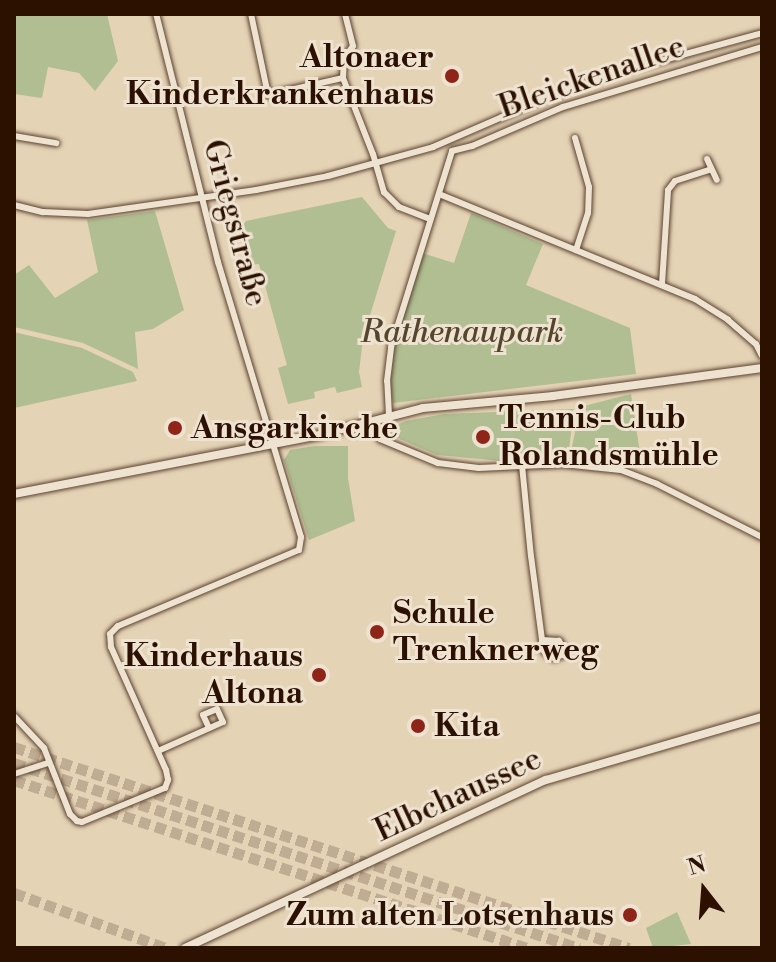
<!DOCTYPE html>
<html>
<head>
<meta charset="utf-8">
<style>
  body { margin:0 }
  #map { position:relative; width:776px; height:962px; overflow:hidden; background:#e5d3b6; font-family:"Libre Bodoni",serif }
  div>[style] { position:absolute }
  .green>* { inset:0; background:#b0be92 }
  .highway-tunnel>* { height:11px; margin-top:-5.5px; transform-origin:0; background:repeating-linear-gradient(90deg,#c0ac92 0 11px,transparent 0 16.5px) }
  .roads { filter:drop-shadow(0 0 2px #5b422e) drop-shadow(0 0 2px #5b422e) }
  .street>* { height:6px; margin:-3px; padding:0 3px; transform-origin:3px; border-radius:3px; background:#eee2d0 }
  .secondary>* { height:8px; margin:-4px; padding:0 4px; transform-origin:4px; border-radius:4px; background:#eee2d0 }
  .dots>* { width:22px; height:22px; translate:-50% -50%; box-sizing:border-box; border:4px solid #eee2d0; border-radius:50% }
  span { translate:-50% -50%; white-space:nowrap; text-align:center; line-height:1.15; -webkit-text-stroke:6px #eee2d0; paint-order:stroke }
  .poi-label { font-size:32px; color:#2d1100; font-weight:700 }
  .right { translate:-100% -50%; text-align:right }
  .left { translate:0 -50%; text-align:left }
  .street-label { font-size:32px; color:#2d1100 }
  .park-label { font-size:32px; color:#54452c; font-style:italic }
  .frame { position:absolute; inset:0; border:16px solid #2d1100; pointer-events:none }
  .north { position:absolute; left:664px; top:850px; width:80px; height:80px; -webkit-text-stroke:6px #eee2d0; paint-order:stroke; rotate:343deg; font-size:22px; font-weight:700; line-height:32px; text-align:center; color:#2d1100 }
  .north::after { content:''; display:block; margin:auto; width:28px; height:36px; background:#2d1100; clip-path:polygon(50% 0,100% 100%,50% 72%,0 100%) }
</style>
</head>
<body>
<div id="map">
  <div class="green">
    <i style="clip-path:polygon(14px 14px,107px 14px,118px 61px,95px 91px,79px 73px,48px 67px,42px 98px,14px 94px)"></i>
    <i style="clip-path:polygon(362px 197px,388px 228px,396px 231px,363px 338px,359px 372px,362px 387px,337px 393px,335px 387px,314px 392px,315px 398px,288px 404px,278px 368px,287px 365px,259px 264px,250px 265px,240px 230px,246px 221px)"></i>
    <i style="clip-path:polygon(155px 211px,184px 310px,153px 329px,135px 332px,138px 369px,83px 343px,14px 327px,14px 275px,29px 265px,55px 298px,98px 272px,87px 220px)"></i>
    <i style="clip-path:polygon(471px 213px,543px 244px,526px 285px,630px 328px,636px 374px,393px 403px,390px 381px,395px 343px,422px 253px,454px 263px)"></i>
    <i style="clip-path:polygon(14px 332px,82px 348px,133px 372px,137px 381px,14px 408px)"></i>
    <i style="clip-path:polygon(631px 394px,642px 466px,575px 454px,572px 447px,580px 407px)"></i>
    <i style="clip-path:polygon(574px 409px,569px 449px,559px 458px,513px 462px,437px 455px,388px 434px,387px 429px,406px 421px,444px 414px)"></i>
    <i style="clip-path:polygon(314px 446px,348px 446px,348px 478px,355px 521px,309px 540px,284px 460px,290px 450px)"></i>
    <i style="clip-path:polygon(677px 912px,691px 944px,653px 948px,646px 928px)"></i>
  </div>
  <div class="highway-tunnel">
    <i style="left:14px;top:747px;width:647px;rotate:18.1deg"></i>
    <i style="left:14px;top:763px;width:595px;rotate:18.13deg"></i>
    <i style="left:14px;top:780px;width:540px;rotate:18.13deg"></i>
    <i style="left:14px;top:893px;width:162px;rotate:19.9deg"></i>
  </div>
  <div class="roads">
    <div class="street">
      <i style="left:251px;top:14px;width:83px;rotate:78.1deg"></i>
      <i style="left:268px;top:95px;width:77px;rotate:-12.8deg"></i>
      <i style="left:345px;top:14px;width:33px;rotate:76deg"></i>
      <i style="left:353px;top:46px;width:16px;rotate:125deg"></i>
      <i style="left:344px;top:59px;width:19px;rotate:93deg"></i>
      <i style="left:343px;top:78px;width:82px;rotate:68.5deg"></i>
      <i style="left:373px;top:154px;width:40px;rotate:74deg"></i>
      <i style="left:384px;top:192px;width:21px;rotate:45deg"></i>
      <i style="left:399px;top:207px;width:33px;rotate:21deg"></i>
      <i style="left:14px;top:136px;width:43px;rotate:9.5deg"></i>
      <i style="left:575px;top:138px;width:51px;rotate:74.1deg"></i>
      <i style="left:589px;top:187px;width:26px;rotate:92deg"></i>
      <i style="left:588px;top:213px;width:39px;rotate:108deg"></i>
      <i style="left:452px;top:151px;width:21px;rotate:-14deg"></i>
      <i style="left:472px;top:146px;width:99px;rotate:-23.2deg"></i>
      <i style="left:563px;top:107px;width:208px;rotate:-16.8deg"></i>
      <i style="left:707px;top:159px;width:23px;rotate:65deg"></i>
      <i style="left:439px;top:194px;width:277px;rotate:22.3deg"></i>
      <i style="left:695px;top:299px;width:39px;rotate:32deg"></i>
      <i style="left:728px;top:320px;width:37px;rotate:41deg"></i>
      <i style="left:756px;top:344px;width:13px;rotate:63deg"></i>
      <i style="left:14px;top:205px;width:30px;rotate:14deg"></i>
      <i style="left:43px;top:212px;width:45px;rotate:2.5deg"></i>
      <i style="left:88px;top:214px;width:170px;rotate:-8.1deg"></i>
      <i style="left:256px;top:190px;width:73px;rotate:-11deg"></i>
      <i style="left:328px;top:176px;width:109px;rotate:-15.4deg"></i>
      <i style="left:433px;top:147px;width:125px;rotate:-23.5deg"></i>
      <i style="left:548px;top:97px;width:83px;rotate:-18.9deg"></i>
      <i style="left:627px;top:70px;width:140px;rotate:-15.3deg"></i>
      <i style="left:662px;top:284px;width:94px;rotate:-86.3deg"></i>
      <i style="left:668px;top:190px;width:11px;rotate:-52deg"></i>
      <i style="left:675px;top:181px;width:36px;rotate:-18deg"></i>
      <i style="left:389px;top:415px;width:34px;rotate:-93deg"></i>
      <i style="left:387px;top:381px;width:34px;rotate:-83deg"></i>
      <i style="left:391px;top:347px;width:205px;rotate:-72.7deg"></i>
      <i style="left:374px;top:420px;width:20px;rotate:72deg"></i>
      <i style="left:380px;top:439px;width:63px;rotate:22.5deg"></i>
      <i style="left:438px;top:463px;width:41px;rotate:7deg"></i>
      <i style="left:479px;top:468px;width:84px;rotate:-2.7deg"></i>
      <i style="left:563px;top:464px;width:58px;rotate:5.9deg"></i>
      <i style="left:621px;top:470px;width:39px;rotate:21deg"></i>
      <i style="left:657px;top:484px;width:118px;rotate:26.8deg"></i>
      <i style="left:522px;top:465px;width:91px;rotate:84.4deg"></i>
      <i style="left:531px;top:556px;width:85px;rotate:82.5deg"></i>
      <i style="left:542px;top:640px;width:11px;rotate:80deg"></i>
      <i style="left:544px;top:651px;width:12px;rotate:35deg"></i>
      <i style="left:554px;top:658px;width:9px;rotate:-21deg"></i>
      <i style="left:562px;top:655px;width:7px;rotate:-74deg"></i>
      <i style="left:564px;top:648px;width:9px;rotate:-126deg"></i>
      <i style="left:559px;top:641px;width:17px;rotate:-177deg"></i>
      <i style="left:14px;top:716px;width:44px;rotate:46.8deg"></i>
      <i style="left:44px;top:748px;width:71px;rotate:68.5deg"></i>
      <i style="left:70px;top:814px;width:10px;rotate:45deg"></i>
      <i style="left:77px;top:821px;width:5px;rotate:11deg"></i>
      <i style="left:82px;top:822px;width:90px;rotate:-22.3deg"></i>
      <i style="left:165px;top:788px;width:9px;rotate:-69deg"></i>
      <i style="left:168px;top:780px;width:10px;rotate:-101deg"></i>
      <i style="left:166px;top:770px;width:135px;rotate:-114.1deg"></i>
      <i style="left:111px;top:647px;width:13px;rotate:-94deg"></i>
      <i style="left:110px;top:634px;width:11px;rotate:-45deg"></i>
      <i style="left:118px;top:626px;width:196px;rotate:-22.8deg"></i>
      <i style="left:299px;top:550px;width:13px;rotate:-81deg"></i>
      <i style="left:301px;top:537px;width:287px;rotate:-106.8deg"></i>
      <i style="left:218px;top:262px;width:256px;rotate:-104deg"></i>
      <i style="left:158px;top:751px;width:71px;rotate:-24deg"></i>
      <i style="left:223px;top:722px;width:14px;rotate:-115deg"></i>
      <i style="left:217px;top:709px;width:15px;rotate:157deg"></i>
      <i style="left:203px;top:715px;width:14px;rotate:65deg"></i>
      <i style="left:14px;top:774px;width:36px;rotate:-18deg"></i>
    </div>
    <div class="secondary">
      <i style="left:14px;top:494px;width:311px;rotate:-10.9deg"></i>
      <i style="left:319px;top:435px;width:107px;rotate:-14.6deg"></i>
      <i style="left:423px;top:408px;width:131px;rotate:-5.3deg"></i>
      <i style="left:553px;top:396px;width:211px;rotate:-7.6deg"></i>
      <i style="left:185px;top:948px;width:398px;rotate:-25deg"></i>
      <i style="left:546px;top:780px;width:225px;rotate:-16.3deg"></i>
    </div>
  </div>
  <div class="dots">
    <i style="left:452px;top:76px;background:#8f2418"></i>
    <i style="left:175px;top:428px;background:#8f2418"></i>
    <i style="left:483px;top:437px;background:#8f2418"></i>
    <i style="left:377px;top:632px;background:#8f2418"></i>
    <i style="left:319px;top:675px;background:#8f2418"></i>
    <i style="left:418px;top:726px;background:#8f2418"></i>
    <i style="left:630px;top:915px;background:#8f2418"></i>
  </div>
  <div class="poi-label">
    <span class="right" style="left:434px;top:76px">Altonaer<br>Kinderkrankenhaus</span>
    <span class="left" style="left:499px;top:437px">Tennis-Club<br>Rolandsmühle</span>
    <span class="left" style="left:191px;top:428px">Ansgarkirche</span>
    <span class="left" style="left:393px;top:632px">Schule<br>Trenknerweg</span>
    <span class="right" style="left:303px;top:675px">Kinderhaus<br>Altona</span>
    <span class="left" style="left:434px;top:726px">Kita</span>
    <span class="right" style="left:614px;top:915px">Zum alten Lotsenhaus</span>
  </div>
  <div class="street-label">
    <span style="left:592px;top:77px;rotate:-19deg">Bleickenallee</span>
    <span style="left:235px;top:223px;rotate:75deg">Griegstraße</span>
    <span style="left:458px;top:795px;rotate:-25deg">Elbchaussee</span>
  </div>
  <div class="park-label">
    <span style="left:462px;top:332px">Rathenaupark</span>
  </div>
  <div class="frame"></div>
  <div class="north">N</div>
</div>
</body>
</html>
